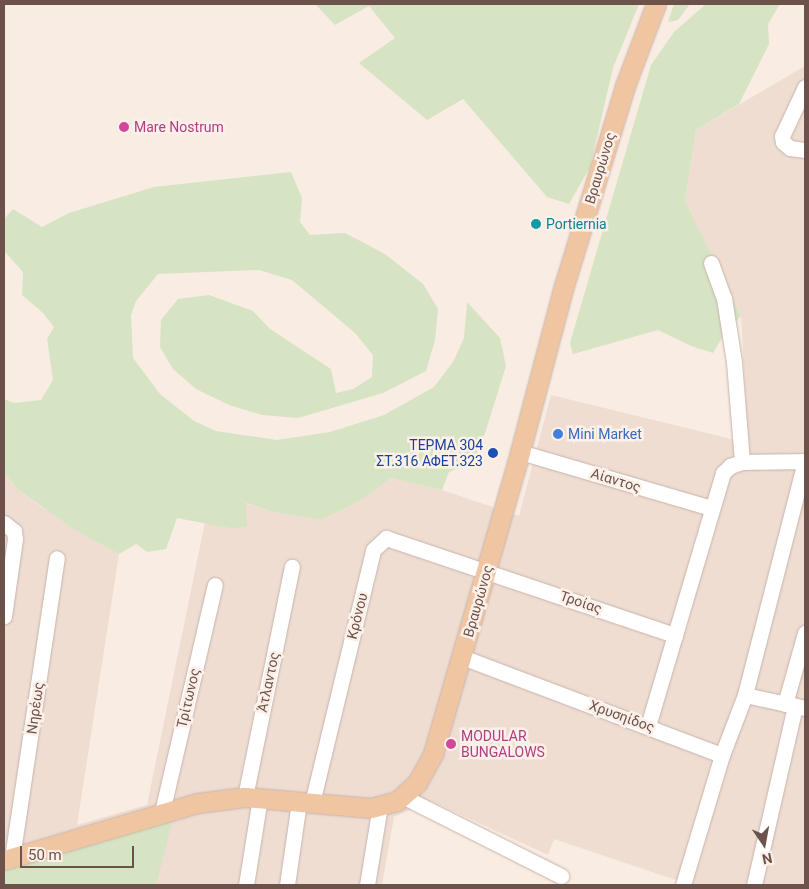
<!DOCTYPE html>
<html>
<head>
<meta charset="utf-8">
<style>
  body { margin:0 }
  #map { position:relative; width:809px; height:889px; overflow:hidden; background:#f9ece2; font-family:Roboto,sans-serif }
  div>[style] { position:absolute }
  .residential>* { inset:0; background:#efddd2 }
  .green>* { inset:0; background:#d6e4c3 }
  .roads { filter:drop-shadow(0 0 1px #c7b3ab) drop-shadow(0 0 1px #c7b3ab) }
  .minor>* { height:15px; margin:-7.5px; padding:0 7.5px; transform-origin:7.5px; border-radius:7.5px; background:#fff }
  .major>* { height:19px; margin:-9.5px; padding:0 9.5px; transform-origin:9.5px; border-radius:9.5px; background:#f0c5a2 }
  .dots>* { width:14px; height:14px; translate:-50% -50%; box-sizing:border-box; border:2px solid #fcf0e8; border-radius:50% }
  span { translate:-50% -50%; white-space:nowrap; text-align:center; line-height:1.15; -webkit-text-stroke:5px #fcf0e8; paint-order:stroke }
  .hotel-label { font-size:14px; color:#b23c85 }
  .left { translate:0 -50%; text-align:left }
  .street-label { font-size:14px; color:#6d524c }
  .culture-label { font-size:14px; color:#0d838f }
  .shop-label { font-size:14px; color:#366cbe }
  .transit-label { font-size:14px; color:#164399 }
  .right { translate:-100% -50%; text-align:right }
  .frame { position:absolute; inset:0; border:5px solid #6d524c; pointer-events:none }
  .north { position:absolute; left:739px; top:819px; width:50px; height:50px; -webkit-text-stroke:4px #fcf0e8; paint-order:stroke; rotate:168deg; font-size:14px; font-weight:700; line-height:20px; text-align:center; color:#6d524c }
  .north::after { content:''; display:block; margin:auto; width:18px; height:22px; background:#6d524c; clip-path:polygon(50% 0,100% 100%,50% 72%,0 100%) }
  .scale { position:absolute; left:20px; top:846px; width:114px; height:22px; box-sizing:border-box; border:2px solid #6d524c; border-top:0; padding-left:6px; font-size:15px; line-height:18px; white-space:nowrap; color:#6d524c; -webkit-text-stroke:4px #fcf0e8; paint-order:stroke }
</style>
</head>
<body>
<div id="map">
  <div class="residential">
    <i style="clip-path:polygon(805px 66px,805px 885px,691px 885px,554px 839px,548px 855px,431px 801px,394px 817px,382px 885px,4px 885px,4px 472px,17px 489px,40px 506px,119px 554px,77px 825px,147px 805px,205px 522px,228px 528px,245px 503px,273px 512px,321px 520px,360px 501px,391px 478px,442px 490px,519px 516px,551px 395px,748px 443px,741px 316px,685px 200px,696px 130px)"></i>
  </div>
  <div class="green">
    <i style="clip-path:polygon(315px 4px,639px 4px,613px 68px,590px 167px,569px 204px,547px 197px,463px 99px,427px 120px,359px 63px,395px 38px,369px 6px,335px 25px)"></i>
    <i style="clip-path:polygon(674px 4px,690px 4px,678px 20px,668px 22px)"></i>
    <i style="clip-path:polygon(706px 4px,780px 4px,768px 24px,769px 44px,739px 104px,696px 130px,685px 200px,741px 316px,724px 334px,713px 353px,691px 346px,658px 330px,573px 354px,570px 343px,651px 65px,674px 32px)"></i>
    <i style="clip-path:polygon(291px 172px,302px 198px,300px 222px,310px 235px,345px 233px,385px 254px,423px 284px,438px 309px,435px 340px,426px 371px,383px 393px,298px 418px,262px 415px,229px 405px,196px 389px,173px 369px,160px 347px,161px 320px,178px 299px,209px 295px,253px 311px,270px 329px,331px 369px,336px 393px,353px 389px,372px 377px,373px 355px,355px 333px,292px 280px,259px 270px,158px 274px,136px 301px,131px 315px,133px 358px,160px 394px,194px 421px,216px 431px,277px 440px,330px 432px,384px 415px,434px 387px,453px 362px,464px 338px,467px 302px,500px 338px,506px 366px,481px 446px,472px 463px,449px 472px,442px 490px,391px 478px,360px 501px,321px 520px,273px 512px,246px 503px,247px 527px,229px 528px,177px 518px,166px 549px,147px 552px,136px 544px,119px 554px,75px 530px,17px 489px,4px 472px,4px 399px,14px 403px,41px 400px,53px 380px,47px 339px,54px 327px,43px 313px,22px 295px,23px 272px,5px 252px,4px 219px,13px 209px,42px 227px,69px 213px,154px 187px)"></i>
    <i style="clip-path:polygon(176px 808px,156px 885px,4px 885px,4px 860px)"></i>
  </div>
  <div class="roads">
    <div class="minor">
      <i style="left:805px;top:87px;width:54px;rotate:115.1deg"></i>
      <i style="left:782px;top:136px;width:6px;rotate:81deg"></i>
      <i style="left:783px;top:142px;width:9px;rotate:41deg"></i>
      <i style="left:790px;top:148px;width:15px;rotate:8deg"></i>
      <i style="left:711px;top:263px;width:37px;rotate:70deg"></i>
      <i style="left:724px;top:298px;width:65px;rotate:81.1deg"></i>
      <i style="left:734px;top:362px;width:100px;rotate:85.4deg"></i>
      <i style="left:520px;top:452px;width:199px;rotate:16.3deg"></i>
      <i style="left:805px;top:461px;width:242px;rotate:104.4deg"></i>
      <i style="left:745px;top:695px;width:61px;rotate:12.2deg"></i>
      <i style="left:4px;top:523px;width:13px;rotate:39deg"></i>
      <i style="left:14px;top:531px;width:8px;rotate:83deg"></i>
      <i style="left:15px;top:539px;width:78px;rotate:98.1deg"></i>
      <i style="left:462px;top:657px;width:278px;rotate:20.7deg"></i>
      <i style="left:722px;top:755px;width:64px;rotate:-69deg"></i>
      <i style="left:785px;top:704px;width:74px;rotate:-74.3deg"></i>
      <i style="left:648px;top:726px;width:264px;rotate:-73.5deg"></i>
      <i style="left:723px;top:473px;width:10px;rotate:-45deg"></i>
      <i style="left:730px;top:466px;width:13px;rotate:-18deg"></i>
      <i style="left:742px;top:462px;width:63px;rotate:-0.9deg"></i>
      <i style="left:245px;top:797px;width:235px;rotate:-78.5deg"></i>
      <i style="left:404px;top:797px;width:176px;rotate:26.7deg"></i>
      <i style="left:312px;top:803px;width:260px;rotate:-76.4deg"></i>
      <i style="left:373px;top:550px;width:18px;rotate:-43deg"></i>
      <i style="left:386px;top:538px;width:305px;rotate:18.6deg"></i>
      <i style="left:162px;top:812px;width:233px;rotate:-76.9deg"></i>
      <i style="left:12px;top:858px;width:303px;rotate:-81.5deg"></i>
      <i style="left:246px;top:885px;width:88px;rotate:-80.9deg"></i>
      <i style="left:287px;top:885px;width:84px;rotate:-81.8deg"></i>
      <i style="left:367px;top:885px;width:80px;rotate:-80.7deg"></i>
      <i style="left:683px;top:885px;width:136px;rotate:-73.3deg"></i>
      <i style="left:754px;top:885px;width:184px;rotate:-77.1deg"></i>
    </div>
    <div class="major">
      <i style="left:4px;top:860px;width:202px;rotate:-16.4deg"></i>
      <i style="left:198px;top:803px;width:47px;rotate:-7.3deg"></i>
      <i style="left:245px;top:797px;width:126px;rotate:5deg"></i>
      <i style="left:371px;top:808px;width:27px;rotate:-15deg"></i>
      <i style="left:397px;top:801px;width:27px;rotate:-42deg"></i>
      <i style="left:417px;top:783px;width:33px;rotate:-61deg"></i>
      <i style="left:433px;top:754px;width:314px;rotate:-73.9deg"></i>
      <i style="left:520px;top:452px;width:172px;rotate:-75.2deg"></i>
      <i style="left:564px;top:286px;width:209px;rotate:-73deg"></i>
      <i style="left:625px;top:86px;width:88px;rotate:-69.3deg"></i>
    </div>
  </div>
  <div class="dots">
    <i style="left:124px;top:127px;background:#d1479c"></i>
    <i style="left:536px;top:224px;background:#0f9aa8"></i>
    <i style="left:558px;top:434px;background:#3f7fe0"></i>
    <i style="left:493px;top:453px;background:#1a4fb4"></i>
    <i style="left:451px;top:744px;background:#d1479c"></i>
  </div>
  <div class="hotel-label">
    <span class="left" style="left:134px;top:127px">Mare Nostrum</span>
    <span class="left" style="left:461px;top:744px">MODULAR<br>BUNGALOWS</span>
  </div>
  <div class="street-label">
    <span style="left:600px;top:168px;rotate:-73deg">Βραυρώνος</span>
    <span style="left:616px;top:480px;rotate:17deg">Αίαντος</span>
    <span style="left:478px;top:601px;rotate:-74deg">Βραυρώνος</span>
    <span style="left:581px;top:602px;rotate:19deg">Τροίας</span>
    <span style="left:357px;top:616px;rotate:-76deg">Κρόνου</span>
    <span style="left:268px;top:682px;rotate:-78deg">Άτλαντος</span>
    <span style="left:188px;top:698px;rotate:-77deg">Τρίτωνος</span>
    <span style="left:35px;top:708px;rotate:-82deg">Νηρέως</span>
    <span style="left:622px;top:716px;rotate:20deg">Χρυσηίδος</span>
  </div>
  <div class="culture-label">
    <span class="left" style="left:546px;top:224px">Portiernia</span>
  </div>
  <div class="shop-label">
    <span class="left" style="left:568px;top:434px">Mini Market</span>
  </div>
  <div class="transit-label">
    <span class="right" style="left:483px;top:453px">ΤΕΡΜΑ 304<br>ΣΤ.316 ΑΦΕΤ.323</span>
  </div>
  <div class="frame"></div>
  <div class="north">N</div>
  <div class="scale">50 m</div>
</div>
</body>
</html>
